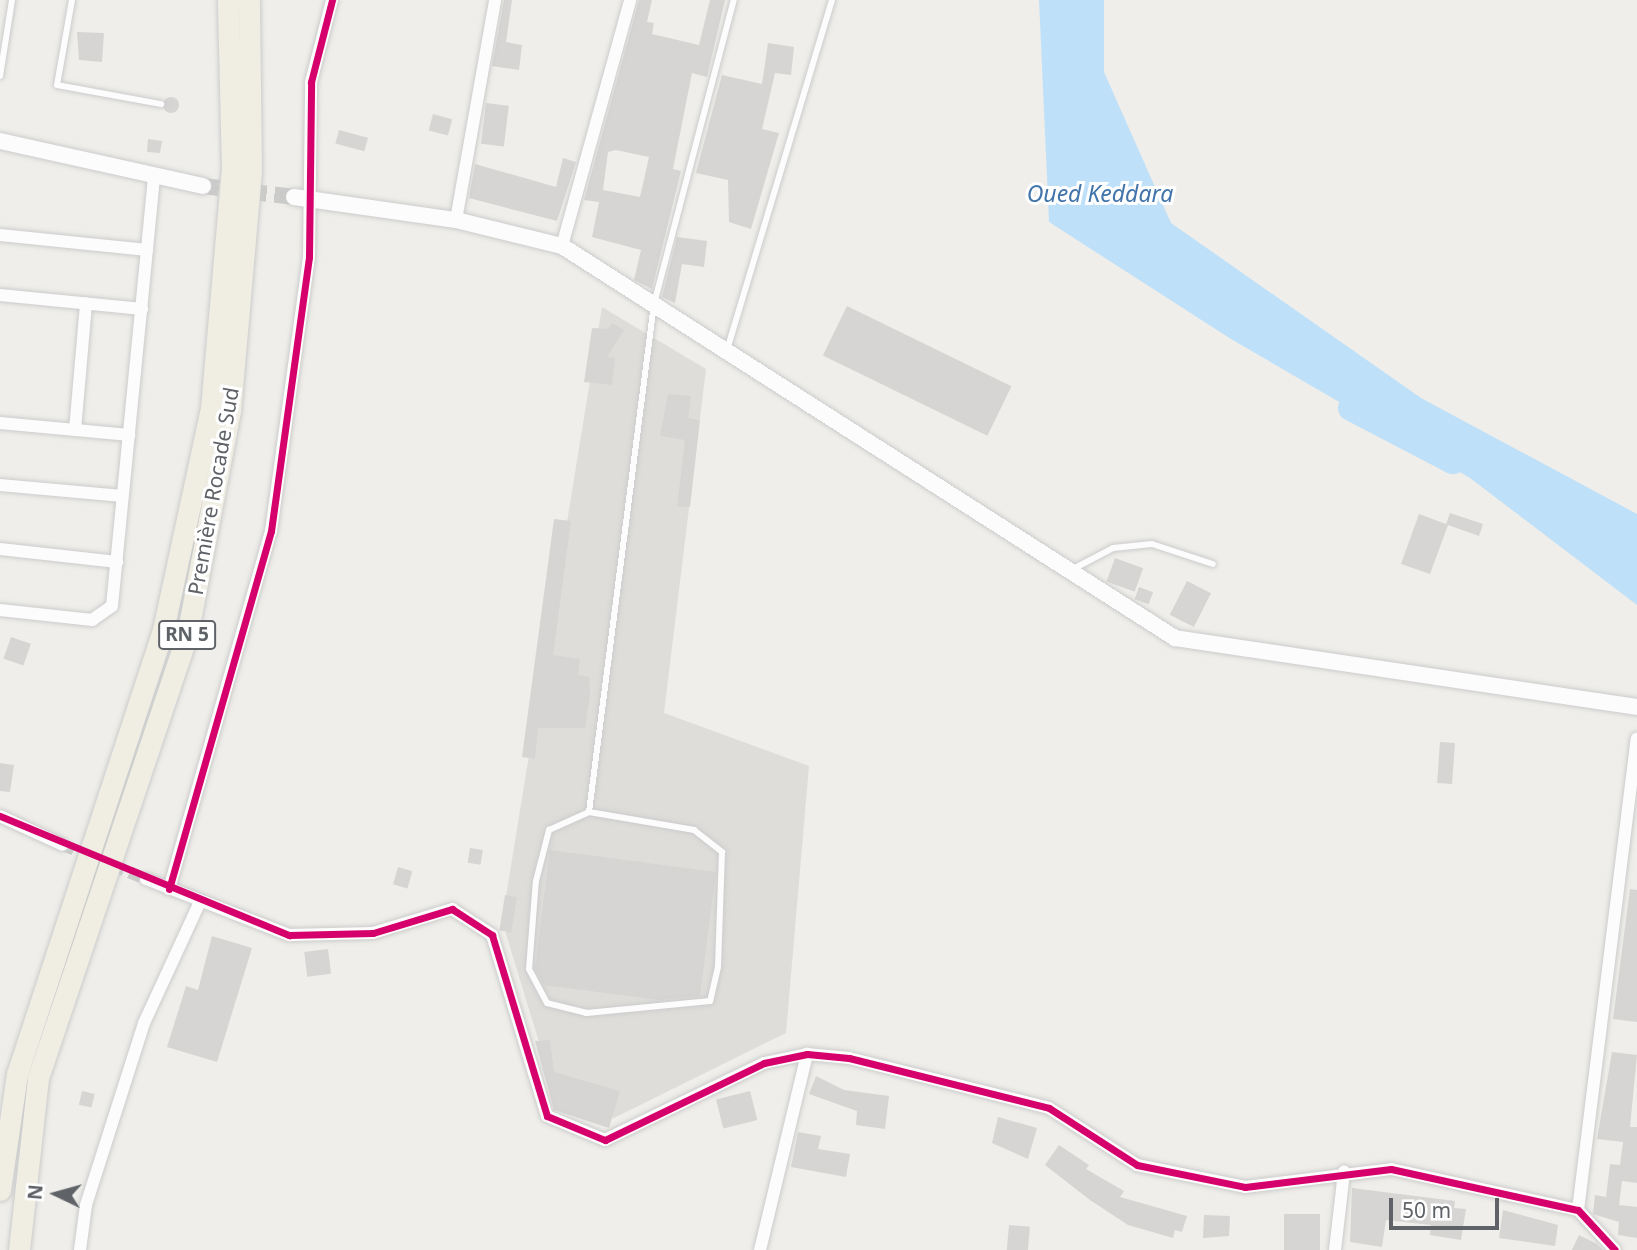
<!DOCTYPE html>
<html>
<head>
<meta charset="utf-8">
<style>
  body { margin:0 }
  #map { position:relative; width:1637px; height:1250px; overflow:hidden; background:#efeeea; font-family:"Noto Sans",sans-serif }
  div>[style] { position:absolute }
  .industrial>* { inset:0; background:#dfddda }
  .water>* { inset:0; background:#bfe0f9 }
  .river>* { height:26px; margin:-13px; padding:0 13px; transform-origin:13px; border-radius:13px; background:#bfe0f9 }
  .building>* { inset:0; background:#d6d5d3; transform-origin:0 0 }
  .round { border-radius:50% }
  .street-tunnel>* { height:12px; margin-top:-6px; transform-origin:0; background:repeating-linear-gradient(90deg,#cbcbca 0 12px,transparent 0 18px) }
  .secondary-tunnel>* { height:16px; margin-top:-8px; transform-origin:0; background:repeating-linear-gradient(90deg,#cbcbca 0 16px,transparent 0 24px) }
  .roads { filter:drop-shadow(0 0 2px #cbcccc) drop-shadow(0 0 2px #cbcccc) }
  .lane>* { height:6px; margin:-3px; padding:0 3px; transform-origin:3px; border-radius:3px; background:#fdfcfc }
  .street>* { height:12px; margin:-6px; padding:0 6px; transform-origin:6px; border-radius:6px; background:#fdfcfc }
  .secondary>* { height:16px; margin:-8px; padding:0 8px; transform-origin:8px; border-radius:8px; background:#fdfcfc }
  .highway>* { height:21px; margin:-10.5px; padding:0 10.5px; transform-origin:10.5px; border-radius:10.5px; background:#f0ede3 }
  .cycleway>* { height:7px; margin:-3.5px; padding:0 3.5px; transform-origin:3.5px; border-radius:3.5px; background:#d6006c }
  span { translate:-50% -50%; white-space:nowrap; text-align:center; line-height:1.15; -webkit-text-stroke:6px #fff; paint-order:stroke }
  .shield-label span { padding:2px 5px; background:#fff; border:2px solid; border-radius:5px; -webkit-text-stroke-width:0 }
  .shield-label { font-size:19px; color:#5f6368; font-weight:700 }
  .street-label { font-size:21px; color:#5f6368 }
  .water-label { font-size:23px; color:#4174aa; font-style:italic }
  .north { position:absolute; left:21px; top:1159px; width:70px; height:70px; -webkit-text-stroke:5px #fff; paint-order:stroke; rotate:275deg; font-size:19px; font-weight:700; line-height:28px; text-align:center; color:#5f6368 }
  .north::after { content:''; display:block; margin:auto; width:24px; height:32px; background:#5f6368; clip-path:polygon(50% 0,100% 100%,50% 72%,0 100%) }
  .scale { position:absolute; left:1389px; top:1198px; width:110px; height:32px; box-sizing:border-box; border:4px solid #5f6368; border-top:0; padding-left:9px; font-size:21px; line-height:24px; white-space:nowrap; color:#5f6368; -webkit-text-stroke:5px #fff; paint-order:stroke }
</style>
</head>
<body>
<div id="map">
  <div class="industrial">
    <i style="clip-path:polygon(602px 307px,706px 369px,664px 713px,809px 766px,786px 1033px,614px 1118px,556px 1098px,502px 921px)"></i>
  </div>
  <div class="water">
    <i style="clip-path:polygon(1039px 0,1104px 0,1104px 72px,1171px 223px,1421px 398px,1637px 514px,1637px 605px,1470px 478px,1231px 339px,1049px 222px)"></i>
  </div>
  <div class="river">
    <i style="left:1351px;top:408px;width:115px;rotate:27.5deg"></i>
  </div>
  <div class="building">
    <i style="clip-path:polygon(504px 0,512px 0,506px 42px,522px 45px,519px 70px,492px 66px)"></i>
    <i style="clip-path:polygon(evenodd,639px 0,652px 0,647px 22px,654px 23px,652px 34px,699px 45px,710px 0,725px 0,707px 77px,692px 73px,673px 169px,681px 171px,652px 289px,634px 280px,641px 250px,592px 237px,599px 202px,584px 200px,639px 0,616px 150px,649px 157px,640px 197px,603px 190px,608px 152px,616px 150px)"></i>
    <i style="clip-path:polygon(77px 32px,104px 33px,102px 62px,79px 60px)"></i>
    <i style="clip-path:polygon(768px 43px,794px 47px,791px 75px,775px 73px,762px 129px,779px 133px,751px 229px,729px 222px,728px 180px,696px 173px,722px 75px,762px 84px)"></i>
    <i class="round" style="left:163px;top:97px;width:16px;height:16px"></i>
    <i style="left:486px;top:103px;width:23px;height:41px;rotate:7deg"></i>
    <i style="left:433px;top:114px;width:20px;height:17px;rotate:15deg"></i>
    <i style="left:339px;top:130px;width:30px;height:14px;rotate:15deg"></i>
    <i style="clip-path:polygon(148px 139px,162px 141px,160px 153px,147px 152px)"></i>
    <i style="clip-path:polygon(563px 158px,576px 162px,557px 221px,469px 198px,475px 164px,556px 187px)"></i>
    <i style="clip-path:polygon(677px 237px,707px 241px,704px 267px,682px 264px,675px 303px,662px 297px)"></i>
    <i style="left:847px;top:306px;width:183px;height:55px;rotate:26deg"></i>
    <i style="clip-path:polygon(612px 323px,624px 330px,607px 357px,615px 358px,612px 385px,584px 382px,592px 328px,608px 329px)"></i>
    <i style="clip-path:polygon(668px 394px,691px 396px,688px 418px,700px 420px,690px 507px,677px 506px,685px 440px,660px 436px)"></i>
    <i style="clip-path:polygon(1450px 513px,1483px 524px,1479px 536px,1448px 525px,1430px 574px,1401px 564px,1419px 514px,1446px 524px)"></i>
    <i style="clip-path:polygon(554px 519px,571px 521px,553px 655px,580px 659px,578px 675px,589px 677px,590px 694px,585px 728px,538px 728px,535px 759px,522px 757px)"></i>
    <i style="left:1115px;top:558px;width:30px;height:25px;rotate:20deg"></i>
    <i style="left:1187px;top:581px;width:27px;height:38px;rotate:27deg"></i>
    <i style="left:1139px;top:587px;width:15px;height:13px;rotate:20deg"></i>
    <i style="left:11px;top:637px;width:21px;height:23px;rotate:19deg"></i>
    <i style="left:1440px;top:742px;width:15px;height:41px;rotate:4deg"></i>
    <i style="clip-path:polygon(0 763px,14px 765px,10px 792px,0 791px)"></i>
    <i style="left:470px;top:848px;width:13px;height:15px;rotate:9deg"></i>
    <i style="clip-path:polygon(550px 850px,716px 872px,700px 996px,659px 1000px,544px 985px,535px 968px)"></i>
    <i style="left:398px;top:867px;width:15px;height:18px;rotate:16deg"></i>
    <i style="clip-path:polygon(1630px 889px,1637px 890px,1637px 1022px,1613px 1019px)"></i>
    <i style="left:505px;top:895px;width:12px;height:36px;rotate:9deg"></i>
    <i style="clip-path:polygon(212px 936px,252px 948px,217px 1062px,167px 1047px,186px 986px,198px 990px)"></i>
    <i style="left:328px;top:949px;width:25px;height:24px;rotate:83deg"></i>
    <i style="clip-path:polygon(550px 1040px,554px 1072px,620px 1091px,609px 1128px,554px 1110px,535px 1041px)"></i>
    <i style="clip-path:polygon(1612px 1052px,1637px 1055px,1630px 1127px,1637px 1127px,1637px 1183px,1622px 1181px,1619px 1205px,1637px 1207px,1637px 1238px,1618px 1235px,1619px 1222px,1593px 1214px,1595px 1195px,1606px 1197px,1610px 1164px,1620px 1165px,1623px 1142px,1597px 1139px)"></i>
    <i style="clip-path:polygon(816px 1076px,844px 1090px,889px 1096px,885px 1129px,856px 1125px,857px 1111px,809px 1094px)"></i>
    <i style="left:82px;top:1091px;width:13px;height:14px;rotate:13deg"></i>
    <i style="left:750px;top:1091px;width:30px;height:35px;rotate:76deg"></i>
    <i style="clip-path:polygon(998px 1117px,1037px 1128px,1028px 1159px,992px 1143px)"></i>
    <i style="clip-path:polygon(798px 1132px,821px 1136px,818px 1149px,850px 1154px,846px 1177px,791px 1167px)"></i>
    <i style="clip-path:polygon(1059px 1145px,1089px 1165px,1086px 1169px,1124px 1191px,1120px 1197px,1187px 1216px,1182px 1232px,1175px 1230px,1173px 1238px,1128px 1225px,1090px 1200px,1045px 1165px)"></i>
    <i style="clip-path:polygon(1352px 1188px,1455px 1201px,1454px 1208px,1466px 1209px,1461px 1240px,1430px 1235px,1431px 1225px,1386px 1220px,1382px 1247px,1350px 1242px)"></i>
    <i style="clip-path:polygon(1503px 1210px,1558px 1225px,1555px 1246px,1499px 1238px)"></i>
    <i style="left:1284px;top:1214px;width:36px;height:36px"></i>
    <i style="clip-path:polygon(1204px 1215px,1230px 1216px,1229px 1236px,1203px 1238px)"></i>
    <i style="left:1009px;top:1225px;width:21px;height:25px;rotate:5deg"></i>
    <i style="clip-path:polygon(1579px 1235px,1597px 1244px,1603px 1250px,1572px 1250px)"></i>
  </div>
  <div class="street-tunnel">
    <i style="left:63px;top:845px;width:90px;rotate:22.3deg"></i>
  </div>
  <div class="secondary-tunnel">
    <i style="left:203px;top:186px;width:92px;rotate:6.9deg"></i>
  </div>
  <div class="roads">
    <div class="lane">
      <i style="left:72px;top:0;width:86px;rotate:100deg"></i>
      <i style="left:57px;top:85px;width:106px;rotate:10.4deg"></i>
      <i style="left:0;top:76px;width:77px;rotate:-81deg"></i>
      <i style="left:727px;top:350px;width:365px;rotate:-73.3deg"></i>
      <i style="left:1073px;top:569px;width:45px;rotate:-27.7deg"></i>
      <i style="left:1113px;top:548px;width:39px;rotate:-6deg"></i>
      <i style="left:1152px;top:544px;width:64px;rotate:18.2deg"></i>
      <i style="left:589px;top:812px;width:512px;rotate:-82.71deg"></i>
      <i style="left:654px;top:304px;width:314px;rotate:-75.3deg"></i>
      <i style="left:589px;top:812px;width:107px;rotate:9.7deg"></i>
      <i style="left:694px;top:830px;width:36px;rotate:38deg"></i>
      <i style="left:722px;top:852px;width:115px;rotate:92deg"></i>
      <i style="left:718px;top:967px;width:35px;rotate:103deg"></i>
      <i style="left:710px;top:1001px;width:124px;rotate:174.4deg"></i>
      <i style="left:587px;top:1013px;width:41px;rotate:-166deg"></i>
      <i style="left:547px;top:1003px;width:38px;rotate:-118deg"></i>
      <i style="left:529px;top:969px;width:88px;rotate:-85.5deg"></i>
      <i style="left:536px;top:881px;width:53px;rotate:-75.7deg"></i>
      <i style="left:549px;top:830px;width:44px;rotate:-24.2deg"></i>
    </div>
    <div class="street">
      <i style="left:456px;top:220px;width:223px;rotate:-79.9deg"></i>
      <i style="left:0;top:235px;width:148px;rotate:5.8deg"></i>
      <i style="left:562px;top:246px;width:255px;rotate:-74.5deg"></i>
      <i style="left:0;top:295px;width:143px;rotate:5.6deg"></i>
      <i style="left:0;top:423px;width:130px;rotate:5.3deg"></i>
      <i style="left:75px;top:430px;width:127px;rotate:-85deg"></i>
      <i style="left:0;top:485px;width:123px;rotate:5.1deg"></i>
      <i style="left:0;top:549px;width:118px;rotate:6.3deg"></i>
      <i style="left:0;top:610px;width:93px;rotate:6.2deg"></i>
      <i style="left:92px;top:620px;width:24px;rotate:-35deg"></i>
      <i style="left:112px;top:606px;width:430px;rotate:-84.4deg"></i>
      <i style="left:0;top:816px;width:69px;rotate:24.7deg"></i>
      <i style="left:146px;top:879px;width:154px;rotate:21.4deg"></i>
      <i style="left:289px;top:935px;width:84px;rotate:-1.4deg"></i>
      <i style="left:373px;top:933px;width:83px;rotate:-16.9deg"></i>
      <i style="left:452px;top:909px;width:48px;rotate:33deg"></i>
      <i style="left:492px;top:935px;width:189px;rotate:73.1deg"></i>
      <i style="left:547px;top:1116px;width:63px;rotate:22.5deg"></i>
      <i style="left:605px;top:1140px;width:177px;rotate:-25.8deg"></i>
      <i style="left:764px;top:1063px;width:44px;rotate:-11.8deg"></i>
      <i style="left:807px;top:1054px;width:42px;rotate:5.4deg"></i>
      <i style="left:849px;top:1058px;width:206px;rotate:14deg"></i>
      <i style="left:1049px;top:1108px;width:105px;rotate:32.9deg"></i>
      <i style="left:1137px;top:1165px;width:110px;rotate:11.5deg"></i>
      <i style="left:1245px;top:1187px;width:147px;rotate:-7deg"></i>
      <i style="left:1391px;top:1169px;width:191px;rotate:12.4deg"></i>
      <i style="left:1578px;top:1210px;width:54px;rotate:47.2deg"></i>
      <i style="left:169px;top:889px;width:372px;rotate:-74.1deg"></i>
      <i style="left:271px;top:531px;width:277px;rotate:-82.1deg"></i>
      <i style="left:309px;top:257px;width:175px;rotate:-89.3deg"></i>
      <i style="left:311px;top:82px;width:85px;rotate:-75.6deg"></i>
      <i style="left:1578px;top:1210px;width:475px;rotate:-82.9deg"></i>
      <i style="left:80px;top:1250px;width:45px;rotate:-82.4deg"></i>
      <i style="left:86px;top:1205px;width:191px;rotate:-72.3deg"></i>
      <i style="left:144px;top:1023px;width:133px;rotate:-65.2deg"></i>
      <i style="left:760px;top:1250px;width:202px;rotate:-76.5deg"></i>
      <i style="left:1335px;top:1250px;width:79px;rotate:-83.4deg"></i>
    </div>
    <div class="secondary">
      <i style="left:0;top:141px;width:208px;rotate:12.5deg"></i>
      <i style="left:294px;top:197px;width:164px;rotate:8.1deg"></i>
      <i style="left:456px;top:220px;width:109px;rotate:13.8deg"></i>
      <i style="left:562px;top:246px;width:728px;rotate:32.6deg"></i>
      <i style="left:1175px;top:638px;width:467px;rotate:8.5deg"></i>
    </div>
    <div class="highway">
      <i style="left:0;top:1190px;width:117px;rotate:-81.7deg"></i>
      <i style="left:17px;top:1074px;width:467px;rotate:-71.8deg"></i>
      <i style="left:163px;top:630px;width:227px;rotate:-77.8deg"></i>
      <i style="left:211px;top:408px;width:240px;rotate:-85deg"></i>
      <i style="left:232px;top:169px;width:169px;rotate:-91.4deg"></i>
      <i style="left:19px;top:1250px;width:173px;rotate:-83.7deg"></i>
      <i style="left:38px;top:1078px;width:466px;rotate:-71.4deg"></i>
      <i style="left:187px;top:636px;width:229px;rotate:-79.2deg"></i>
      <i style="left:230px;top:411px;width:241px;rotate:-85deg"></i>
      <i style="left:251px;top:171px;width:171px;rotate:-90.7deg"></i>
    </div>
  </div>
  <div class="cycleway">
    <i style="left:0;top:816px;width:313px;rotate:22.4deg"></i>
    <i style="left:289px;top:935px;width:84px;rotate:-1.4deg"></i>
    <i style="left:373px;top:933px;width:83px;rotate:-16.9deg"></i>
    <i style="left:452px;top:909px;width:48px;rotate:33deg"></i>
    <i style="left:492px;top:935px;width:189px;rotate:73.1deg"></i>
    <i style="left:547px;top:1116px;width:63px;rotate:22.5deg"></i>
    <i style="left:605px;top:1140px;width:177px;rotate:-25.8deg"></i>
    <i style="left:764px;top:1063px;width:44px;rotate:-11.8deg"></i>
    <i style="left:807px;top:1054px;width:42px;rotate:5.4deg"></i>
    <i style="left:849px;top:1058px;width:206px;rotate:14deg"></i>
    <i style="left:1049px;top:1108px;width:105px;rotate:32.9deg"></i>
    <i style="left:1137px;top:1165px;width:110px;rotate:11.5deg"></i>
    <i style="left:1245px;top:1187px;width:147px;rotate:-7deg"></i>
    <i style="left:1391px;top:1169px;width:191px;rotate:12.4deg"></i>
    <i style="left:1578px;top:1210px;width:54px;rotate:47.2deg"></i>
    <i style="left:169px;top:889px;width:372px;rotate:-74.1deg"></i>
    <i style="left:271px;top:531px;width:277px;rotate:-82.1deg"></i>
    <i style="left:309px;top:257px;width:175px;rotate:-89.3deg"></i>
    <i style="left:311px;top:82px;width:85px;rotate:-75.6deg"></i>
  </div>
  <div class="shield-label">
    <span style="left:187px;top:635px">RN 5</span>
  </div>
  <div class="street-label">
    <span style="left:213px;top:491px;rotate:-80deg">Première Rocade Sud</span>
  </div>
  <div class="water-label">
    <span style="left:1100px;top:193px">Oued Keddara</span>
  </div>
  <div class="north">N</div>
  <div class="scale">50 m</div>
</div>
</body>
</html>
